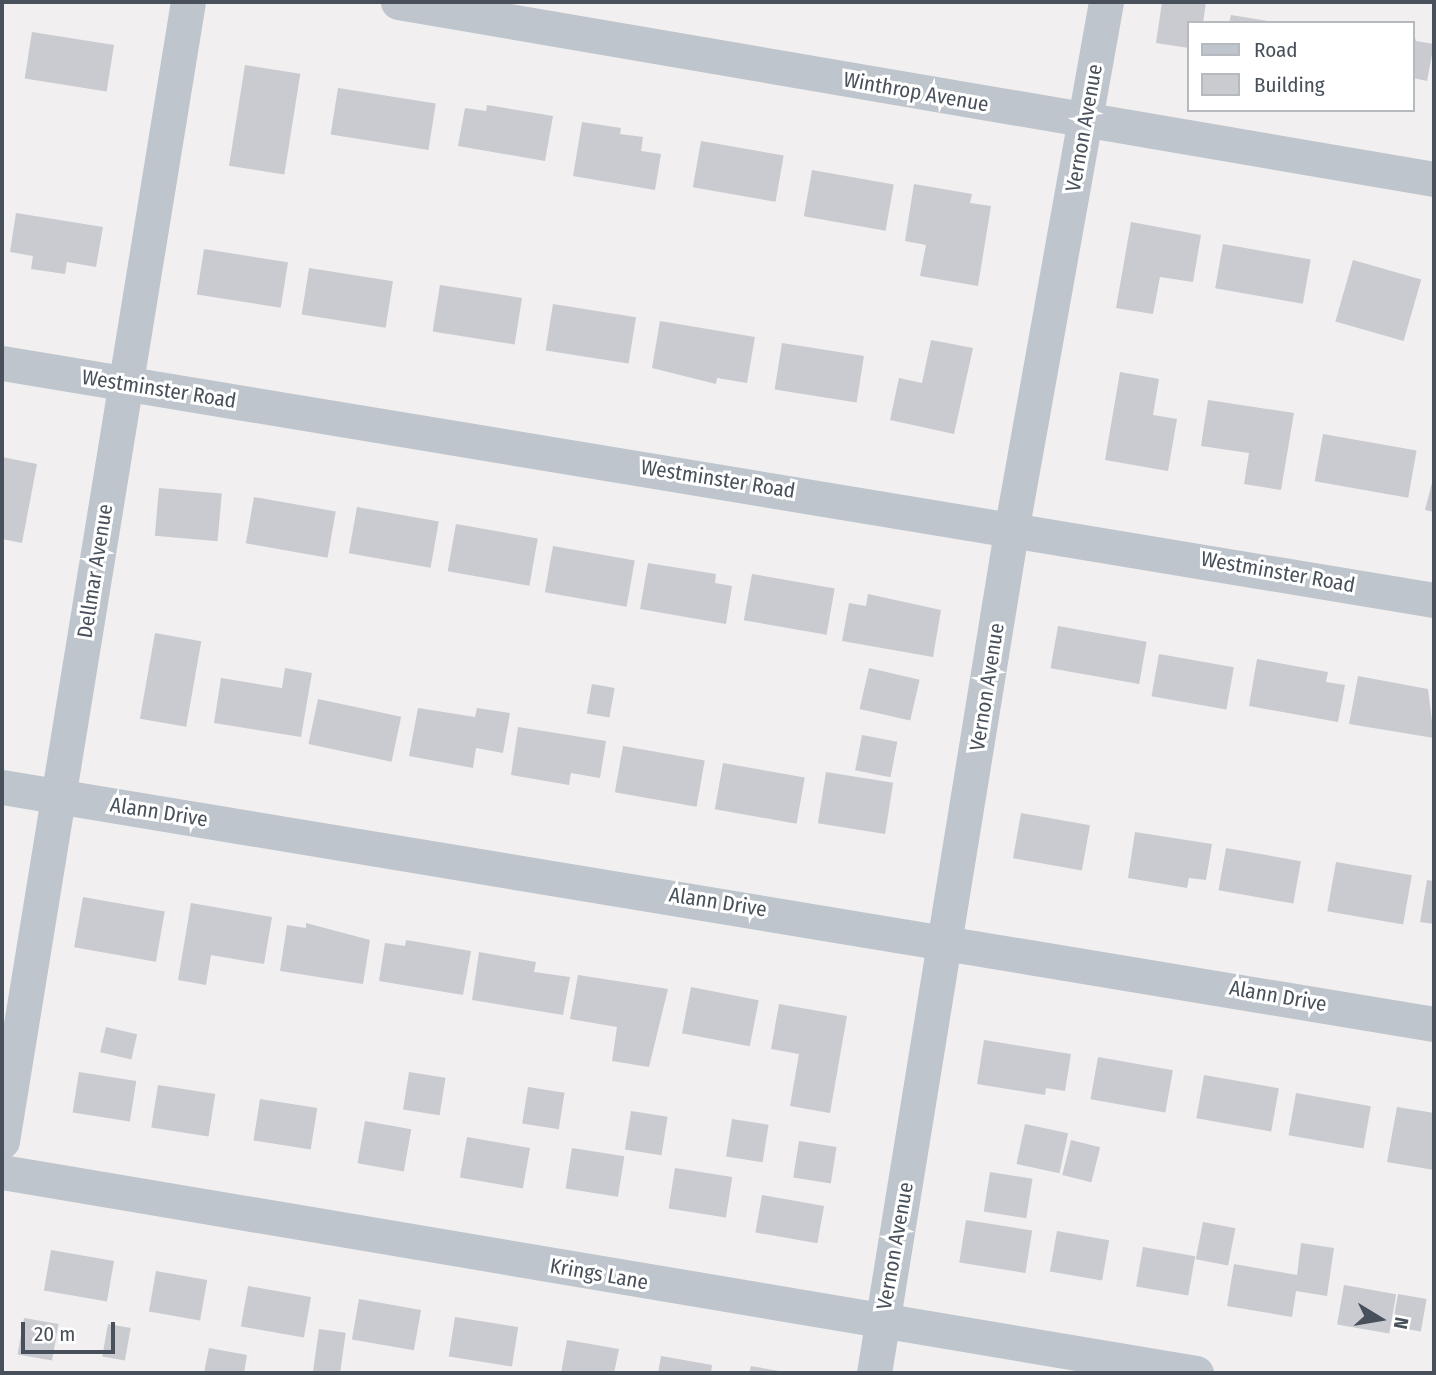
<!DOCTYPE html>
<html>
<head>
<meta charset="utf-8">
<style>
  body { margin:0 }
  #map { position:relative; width:1436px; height:1375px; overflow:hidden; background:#f1efef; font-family:"Fira Sans Condensed",sans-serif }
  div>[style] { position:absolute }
  .building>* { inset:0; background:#c9cbd1; transform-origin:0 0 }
  .street>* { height:35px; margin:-17.5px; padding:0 17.5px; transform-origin:17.5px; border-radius:17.5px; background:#bec5cd }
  span { translate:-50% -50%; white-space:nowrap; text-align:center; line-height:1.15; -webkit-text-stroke:6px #fff; paint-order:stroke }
  .street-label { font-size:21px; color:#48515b }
  .frame { position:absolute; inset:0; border:4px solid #48515b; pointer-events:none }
  .legend { position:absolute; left:1187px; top:21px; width:228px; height:91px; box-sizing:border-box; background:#fff; border:2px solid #b6b9bd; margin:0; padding:9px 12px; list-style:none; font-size:21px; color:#48515b }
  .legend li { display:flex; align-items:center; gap:14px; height:35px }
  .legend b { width:35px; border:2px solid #b6b9bd }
  .north { position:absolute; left:1345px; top:1284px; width:70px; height:70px; -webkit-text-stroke:5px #fff; paint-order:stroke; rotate:101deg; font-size:19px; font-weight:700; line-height:28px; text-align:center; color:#48515b }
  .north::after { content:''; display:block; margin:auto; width:24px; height:32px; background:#48515b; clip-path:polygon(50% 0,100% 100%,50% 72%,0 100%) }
  .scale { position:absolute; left:21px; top:1322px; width:94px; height:32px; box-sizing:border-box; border:4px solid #48515b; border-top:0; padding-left:9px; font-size:21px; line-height:24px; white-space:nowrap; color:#48515b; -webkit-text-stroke:5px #fff; paint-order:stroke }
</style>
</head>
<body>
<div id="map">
  <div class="building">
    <i style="clip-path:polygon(1162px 2px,1206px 2px,1203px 23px,1189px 23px,1189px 48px,1156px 43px)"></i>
    <i style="clip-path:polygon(1231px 15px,1268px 21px,1267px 23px,1229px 23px)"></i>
    <i style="clip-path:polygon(1413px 30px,1416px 41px,1434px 44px,1427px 81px,1413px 78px)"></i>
    <i style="left:32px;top:32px;width:83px;height:47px;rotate:9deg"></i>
    <i style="left:245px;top:65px;width:56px;height:102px;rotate:9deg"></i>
    <i style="left:338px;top:88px;width:99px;height:47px;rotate:9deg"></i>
    <i style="clip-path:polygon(487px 105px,553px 116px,545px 161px,458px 146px,465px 108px,486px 111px)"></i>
    <i style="clip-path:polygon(582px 122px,621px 128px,620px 134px,643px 137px,641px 151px,661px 154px,655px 190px,573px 176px)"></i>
    <i style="left:701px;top:141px;width:84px;height:47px;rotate:10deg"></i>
    <i style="left:812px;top:170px;width:83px;height:47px;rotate:10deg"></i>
    <i style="clip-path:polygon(914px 184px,972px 194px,970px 203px,991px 206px,978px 286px,920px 276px,926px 245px,905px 241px)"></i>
    <i style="clip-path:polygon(16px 213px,103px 227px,96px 267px,67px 262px,65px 274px,31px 269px,33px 256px,10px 252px)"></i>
    <i style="clip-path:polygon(1131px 222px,1201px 235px,1193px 282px,1160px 277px,1153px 314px,1116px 308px)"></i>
    <i style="left:1223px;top:244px;width:89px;height:45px;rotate:10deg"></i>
    <i style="left:204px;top:249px;width:85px;height:46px;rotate:9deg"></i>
    <i style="left:1353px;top:260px;width:71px;height:64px;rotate:16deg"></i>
    <i style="left:309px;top:268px;width:85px;height:47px;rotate:9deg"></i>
    <i style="left:440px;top:285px;width:83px;height:47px;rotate:9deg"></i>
    <i style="left:553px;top:304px;width:84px;height:47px;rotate:9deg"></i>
    <i style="clip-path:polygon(660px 321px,755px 337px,747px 383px,717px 378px,716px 384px,652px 368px)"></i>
    <i style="clip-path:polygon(931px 340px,973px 348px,954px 434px,890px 420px,899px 378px,922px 383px)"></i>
    <i style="left:782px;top:343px;width:83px;height:47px;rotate:9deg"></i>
    <i style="clip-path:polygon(1120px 372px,1159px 379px,1153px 415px,1177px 419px,1168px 471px,1105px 460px)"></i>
    <i style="clip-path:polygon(1208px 400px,1294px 413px,1281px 490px,1244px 484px,1249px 453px,1201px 446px)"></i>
    <i style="left:1323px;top:434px;width:95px;height:48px;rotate:10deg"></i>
    <i style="clip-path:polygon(2px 457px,37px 464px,22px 543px,2px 539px)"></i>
    <i style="clip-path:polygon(1434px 475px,1434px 512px,1425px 510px)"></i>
    <i style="left:159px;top:488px;width:63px;height:48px;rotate:5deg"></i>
    <i style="left:254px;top:497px;width:83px;height:47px;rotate:10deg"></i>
    <i style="left:357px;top:507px;width:83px;height:47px;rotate:10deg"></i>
    <i style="left:456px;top:524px;width:83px;height:48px;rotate:10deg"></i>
    <i style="left:553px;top:546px;width:83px;height:47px;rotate:10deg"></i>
    <i style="clip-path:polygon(648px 563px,716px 574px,715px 583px,732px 586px,726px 624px,640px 609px)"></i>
    <i style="left:752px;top:574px;width:84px;height:47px;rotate:10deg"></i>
    <i style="clip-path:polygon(868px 594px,941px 610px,933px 657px,842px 641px,849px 603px,866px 606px)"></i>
    <i style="left:1058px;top:626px;width:90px;height:43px;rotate:10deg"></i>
    <i style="left:155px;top:633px;width:47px;height:87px;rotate:10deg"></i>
    <i style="left:1159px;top:654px;width:76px;height:43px;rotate:10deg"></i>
    <i style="clip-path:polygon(1257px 659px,1328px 672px,1326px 682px,1345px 685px,1338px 722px,1249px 706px)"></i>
    <i style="clip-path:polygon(285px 668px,312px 673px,301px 737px,214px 723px,221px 678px,282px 688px)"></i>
    <i style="left:869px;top:668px;width:52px;height:42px;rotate:13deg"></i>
    <i style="clip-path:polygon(1358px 676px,1428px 689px,1434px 738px,1349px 724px)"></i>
    <i style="left:592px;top:684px;width:23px;height:30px;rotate:10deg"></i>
    <i style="left:318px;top:699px;width:85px;height:46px;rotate:12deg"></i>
    <i style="clip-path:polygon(418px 708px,475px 717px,477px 708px,510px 713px,503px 753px,476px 748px,473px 768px,409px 756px)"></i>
    <i style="clip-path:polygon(518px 727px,606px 741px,600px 778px,571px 773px,569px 785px,511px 775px)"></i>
    <i style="left:862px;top:735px;width:36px;height:36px;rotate:11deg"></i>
    <i style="left:623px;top:746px;width:83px;height:47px;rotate:10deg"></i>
    <i style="left:723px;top:763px;width:83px;height:47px;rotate:10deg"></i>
    <i style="left:826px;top:772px;width:68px;height:52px;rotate:9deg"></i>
    <i style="left:1021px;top:813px;width:70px;height:46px;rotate:10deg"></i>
    <i style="clip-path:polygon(1135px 832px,1212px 844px,1206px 880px,1189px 878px,1187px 888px,1128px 878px)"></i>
    <i style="left:1226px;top:848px;width:76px;height:43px;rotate:10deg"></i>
    <i style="left:1336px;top:862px;width:77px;height:50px;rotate:10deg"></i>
    <i style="clip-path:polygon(1427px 880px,1434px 881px,1434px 924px,1420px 922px)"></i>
    <i style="left:83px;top:897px;width:83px;height:51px;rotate:10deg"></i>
    <i style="clip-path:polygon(191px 903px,272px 917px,264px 964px,211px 955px,206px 985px,178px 980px)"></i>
    <i style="clip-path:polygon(306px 923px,370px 940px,363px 984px,280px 971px,287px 925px,306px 928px)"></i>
    <i style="clip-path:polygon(406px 940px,471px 951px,463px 995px,379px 981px,385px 943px,405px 946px)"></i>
    <i style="clip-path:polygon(479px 952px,536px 962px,534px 972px,570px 977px,563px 1015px,472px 1000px)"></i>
    <i style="clip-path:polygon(578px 975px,668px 989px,649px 1067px,612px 1061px,617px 1027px,570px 1019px)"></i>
    <i style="left:691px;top:987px;width:69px;height:47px;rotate:11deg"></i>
    <i style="clip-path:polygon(779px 1004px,847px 1016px,830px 1113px,790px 1106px,799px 1054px,771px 1049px)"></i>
    <i style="left:106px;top:1027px;width:32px;height:26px;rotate:13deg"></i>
    <i style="clip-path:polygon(984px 1040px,1071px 1054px,1065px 1091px,1046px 1088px,1045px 1095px,977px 1084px)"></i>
    <i style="left:1098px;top:1057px;width:76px;height:43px;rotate:10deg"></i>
    <i style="left:79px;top:1072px;width:58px;height:41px;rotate:9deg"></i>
    <i style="left:409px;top:1072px;width:37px;height:38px;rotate:9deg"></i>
    <i style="left:1204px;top:1075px;width:76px;height:44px;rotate:10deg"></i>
    <i style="left:158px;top:1085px;width:58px;height:43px;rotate:9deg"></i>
    <i style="left:528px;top:1087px;width:37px;height:37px;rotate:9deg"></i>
    <i style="left:1296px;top:1093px;width:76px;height:43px;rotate:10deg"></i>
    <i style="left:260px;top:1099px;width:58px;height:42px;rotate:9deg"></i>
    <i style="clip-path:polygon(1397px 1107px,1434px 1113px,1434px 1170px,1387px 1162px)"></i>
    <i style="left:631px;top:1111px;width:37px;height:39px;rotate:9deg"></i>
    <i style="left:732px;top:1119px;width:37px;height:38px;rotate:9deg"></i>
    <i style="left:365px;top:1121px;width:47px;height:43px;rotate:10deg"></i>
    <i style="left:1025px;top:1124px;width:44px;height:41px;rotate:12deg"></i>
    <i style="left:467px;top:1137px;width:64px;height:41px;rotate:10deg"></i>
    <i style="left:1071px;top:1140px;width:30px;height:36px;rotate:14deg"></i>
    <i style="left:799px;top:1141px;width:38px;height:37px;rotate:9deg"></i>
    <i style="left:572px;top:1148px;width:53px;height:41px;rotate:9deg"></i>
    <i style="left:675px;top:1168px;width:58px;height:41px;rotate:9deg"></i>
    <i style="left:990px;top:1172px;width:43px;height:40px;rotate:9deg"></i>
    <i style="left:762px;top:1195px;width:63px;height:38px;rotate:10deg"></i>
    <i style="left:966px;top:1220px;width:67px;height:43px;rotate:9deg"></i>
    <i style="left:1203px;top:1222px;width:33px;height:38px;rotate:11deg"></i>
    <i style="left:1057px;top:1231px;width:53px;height:41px;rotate:10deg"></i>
    <i style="clip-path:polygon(1301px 1243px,1334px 1248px,1327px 1296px,1296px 1291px,1292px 1317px,1227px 1306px,1234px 1264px,1297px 1275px)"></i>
    <i style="left:1143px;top:1247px;width:53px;height:40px;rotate:10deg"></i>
    <i style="left:51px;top:1250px;width:64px;height:41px;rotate:10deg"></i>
    <i style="left:156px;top:1271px;width:52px;height:41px;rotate:10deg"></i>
    <i style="left:1344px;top:1285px;width:53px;height:40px;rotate:10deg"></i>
    <i style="left:248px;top:1286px;width:64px;height:41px;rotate:10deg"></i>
    <i style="left:1398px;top:1294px;width:29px;height:33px;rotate:10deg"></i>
    <i style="left:359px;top:1299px;width:63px;height:41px;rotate:10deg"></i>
    <i style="left:455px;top:1317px;width:64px;height:40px;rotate:9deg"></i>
    <i style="left:24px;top:1318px;width:35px;height:37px;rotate:10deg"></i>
    <i style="left:108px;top:1324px;width:23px;height:33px;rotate:10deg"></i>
    <i style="left:319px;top:1329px;width:27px;height:45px;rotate:8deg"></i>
    <i style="clip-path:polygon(567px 1340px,619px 1349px,614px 1373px,561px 1373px)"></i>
    <i style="clip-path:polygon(209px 1348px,247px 1355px,244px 1373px,204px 1373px)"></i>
    <i style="clip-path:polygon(661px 1356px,712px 1365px,711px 1373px,658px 1373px)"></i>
    <i style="clip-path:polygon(751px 1366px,785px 1372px,785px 1373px,749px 1373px)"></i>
  </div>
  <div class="street">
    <i style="left:398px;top:2px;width:1051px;rotate:9.7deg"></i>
    <i style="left:2px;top:363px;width:1451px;rotate:9.4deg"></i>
    <i style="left:2px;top:787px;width:1451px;rotate:9.4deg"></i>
    <i style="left:2px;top:1141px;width:1154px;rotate:-80.73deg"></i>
    <i style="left:2px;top:1172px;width:1211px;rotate:9.56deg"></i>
    <i style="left:874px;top:1373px;width:858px;rotate:-80.75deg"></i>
    <i style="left:1012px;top:526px;width:532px;rotate:-79.83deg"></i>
  </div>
  <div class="street-label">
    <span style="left:916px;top:92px;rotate:10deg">Winthrop Avenue</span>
    <span style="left:1084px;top:128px;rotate:-80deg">Vernon Avenue</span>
    <span style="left:159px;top:389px;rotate:9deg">Westminster Road</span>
    <span style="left:718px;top:479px;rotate:9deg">Westminster Road</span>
    <span style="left:95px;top:571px;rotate:-81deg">Dellmar Avenue</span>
    <span style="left:1278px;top:572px;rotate:10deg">Westminster Road</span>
    <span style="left:987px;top:687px;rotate:-81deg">Vernon Avenue</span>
    <span style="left:159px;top:812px;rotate:9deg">Alann Drive</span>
    <span style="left:718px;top:902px;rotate:9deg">Alann Drive</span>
    <span style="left:1278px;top:996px;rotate:10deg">Alann Drive</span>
    <span style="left:895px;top:1246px;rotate:-80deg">Vernon Avenue</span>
    <span style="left:599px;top:1274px;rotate:10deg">Krings Lane</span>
  </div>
  <div class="frame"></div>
  <ul class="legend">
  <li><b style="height:9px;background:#bec5cd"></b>Road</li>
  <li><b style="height:19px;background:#c9cbd1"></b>Building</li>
  </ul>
  <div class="north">N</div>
  <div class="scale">20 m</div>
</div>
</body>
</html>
